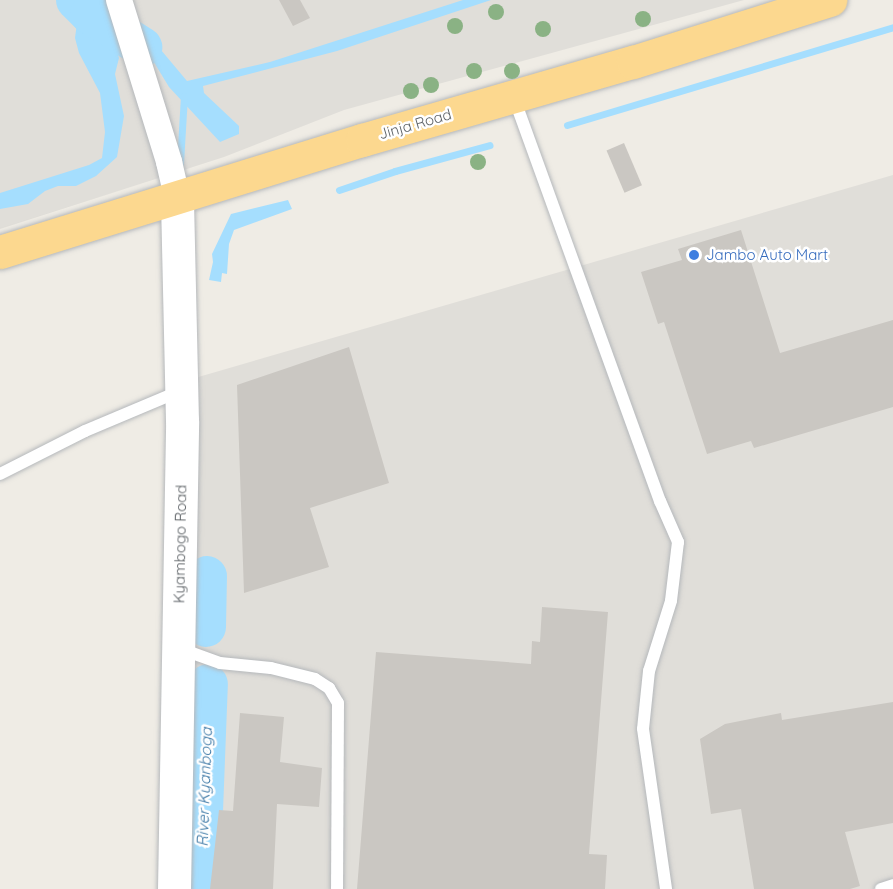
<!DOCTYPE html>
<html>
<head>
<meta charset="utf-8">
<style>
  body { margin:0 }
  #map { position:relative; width:893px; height:889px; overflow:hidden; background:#efece5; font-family:Quicksand,sans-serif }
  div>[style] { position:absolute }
  .industrial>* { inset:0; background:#e0ded9 }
  .water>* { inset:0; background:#a5defe }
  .stream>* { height:7px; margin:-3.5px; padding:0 3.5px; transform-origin:3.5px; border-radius:3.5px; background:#a5defe }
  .river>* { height:40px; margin:-20px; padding:0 20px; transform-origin:20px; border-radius:20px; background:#a5defe }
  .building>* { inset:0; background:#cac7c2; transform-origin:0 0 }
  .roads { filter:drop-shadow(0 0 2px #b5b8bb) drop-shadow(0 0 2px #b5b8bb) }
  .lane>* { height:12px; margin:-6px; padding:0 6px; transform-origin:6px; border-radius:6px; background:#fff }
  .street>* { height:26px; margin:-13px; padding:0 13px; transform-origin:13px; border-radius:13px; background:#fff }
  .secondary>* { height:33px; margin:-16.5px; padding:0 16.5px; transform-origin:16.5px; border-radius:16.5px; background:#fff }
  .highway>* { height:33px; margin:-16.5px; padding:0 16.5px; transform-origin:16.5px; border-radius:16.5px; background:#fcd88f }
  .trees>* { width:16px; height:16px; margin:-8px; border-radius:50%; background:#8ab284 }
  .dots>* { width:16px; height:16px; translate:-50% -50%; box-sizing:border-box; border:3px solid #fff; border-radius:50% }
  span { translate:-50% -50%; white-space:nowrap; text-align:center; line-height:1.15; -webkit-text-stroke:5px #fff; paint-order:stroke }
  .street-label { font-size:15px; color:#5c6165 }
  .shop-label { font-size:15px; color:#366cbe }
  .left { translate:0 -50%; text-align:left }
  .water-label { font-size:16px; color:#3f7aa7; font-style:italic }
</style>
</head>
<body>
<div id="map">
  <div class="industrial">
    <i style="clip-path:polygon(0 0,744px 0,344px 110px,224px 157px,0 229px)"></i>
    <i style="clip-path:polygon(893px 175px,893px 889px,193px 889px,195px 378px)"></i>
  </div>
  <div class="water">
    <i style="clip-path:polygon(67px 0,90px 0,104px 16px,119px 58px,115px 74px,124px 116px,117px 157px,96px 176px,76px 186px,58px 186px,45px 191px,28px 204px,0 209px,0 193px,89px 165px,102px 158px,105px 132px,100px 93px,79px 53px,75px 38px,77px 23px)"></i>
    <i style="clip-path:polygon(463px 0,491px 0,337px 51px,203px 86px,204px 93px,239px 126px,239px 134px,220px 142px,169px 87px,152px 59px,144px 54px,141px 38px,161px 50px,187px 81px,270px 62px)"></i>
    <i style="clip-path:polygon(288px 200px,292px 209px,234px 230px,229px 244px,227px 274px,222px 273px,221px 282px,209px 280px,213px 262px,212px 254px,231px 214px)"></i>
  </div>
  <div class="stream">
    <i style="left:567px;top:125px;width:340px;rotate:-16.7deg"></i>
    <i style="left:180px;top:163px;width:67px;rotate:-86.6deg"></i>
    <i style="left:339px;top:190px;width:59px;rotate:-18.7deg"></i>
    <i style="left:395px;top:171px;width:98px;rotate:-15.3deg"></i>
  </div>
  <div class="river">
    <i style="left:76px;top:0;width:20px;rotate:45deg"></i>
    <i style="left:90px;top:14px;width:62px;rotate:32.4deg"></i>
    <i style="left:206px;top:627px;width:51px;rotate:-88.9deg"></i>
    <i style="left:200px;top:889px;width:205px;rotate:-87.8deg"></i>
  </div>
  <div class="building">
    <i style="clip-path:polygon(279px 0,300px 0,310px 18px,293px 26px)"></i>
    <i style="left:624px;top:143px;width:46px;height:19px;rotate:67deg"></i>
    <i style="clip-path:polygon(741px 230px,780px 353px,893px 320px,893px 407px,754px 448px,751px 441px,707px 454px,664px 322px,658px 324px,641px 272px,682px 260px,678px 249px)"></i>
    <i style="clip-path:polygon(349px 347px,389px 483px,310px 508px,329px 567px,244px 593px,237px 385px)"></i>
    <i style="clip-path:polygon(542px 607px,608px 612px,589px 854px,607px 855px,605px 889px,357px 889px,376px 652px,531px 664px,532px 641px,540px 642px)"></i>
    <i style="clip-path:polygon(893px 702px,893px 823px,845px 832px,860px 886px,850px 889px,754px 889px,741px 809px,711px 814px,700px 739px,725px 724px,781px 713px,782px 720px)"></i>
    <i style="clip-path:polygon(240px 713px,284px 717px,280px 762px,322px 768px,319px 807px,277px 804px,273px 889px,210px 889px,219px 810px,233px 811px)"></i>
  </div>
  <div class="roads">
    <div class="lane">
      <i style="left:514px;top:98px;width:429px;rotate:70.1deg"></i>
      <i style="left:660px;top:501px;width:45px;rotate:66.3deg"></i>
      <i style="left:678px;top:542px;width:59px;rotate:96.8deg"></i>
      <i style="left:671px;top:601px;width:73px;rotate:107.4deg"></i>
      <i style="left:649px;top:671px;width:58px;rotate:95.9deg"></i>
      <i style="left:643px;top:729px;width:162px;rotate:81.8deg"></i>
      <i style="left:0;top:474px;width:95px;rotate:-26.8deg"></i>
      <i style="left:85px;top:431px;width:103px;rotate:-22.8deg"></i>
      <i style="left:181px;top:649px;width:41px;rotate:19.7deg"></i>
      <i style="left:220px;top:663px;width:51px;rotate:5.6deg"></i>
      <i style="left:271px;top:668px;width:45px;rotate:14deg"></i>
      <i style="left:315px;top:679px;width:17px;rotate:33deg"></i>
      <i style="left:329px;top:688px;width:17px;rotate:59deg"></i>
      <i style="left:338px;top:703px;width:186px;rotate:90.3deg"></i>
      <i style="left:881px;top:889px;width:13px;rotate:-18deg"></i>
    </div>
    <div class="street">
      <i style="left:119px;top:0;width:170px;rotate:72.8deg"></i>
      <i style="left:169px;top:162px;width:37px;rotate:77deg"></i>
    </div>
    <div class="secondary">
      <i style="left:174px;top:889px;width:468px;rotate:-89deg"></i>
      <i style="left:182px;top:421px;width:223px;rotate:-91.3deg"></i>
    </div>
    <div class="highway">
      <i style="left:0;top:252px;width:379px;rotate:-17.2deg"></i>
      <i style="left:362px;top:140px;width:282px;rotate:-16.1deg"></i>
      <i style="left:633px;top:62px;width:207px;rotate:-17.5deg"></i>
    </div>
  </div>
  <div class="trees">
    <i style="left:496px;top:12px"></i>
    <i style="left:643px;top:19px"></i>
    <i style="left:455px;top:26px"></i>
    <i style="left:543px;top:29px"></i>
    <i style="left:474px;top:71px"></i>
    <i style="left:512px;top:71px"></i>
    <i style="left:431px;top:85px"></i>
    <i style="left:411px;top:91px"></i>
    <i style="left:478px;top:162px"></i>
  </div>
  <div class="dots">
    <i style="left:694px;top:255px;background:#3f7fe0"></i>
  </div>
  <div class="street-label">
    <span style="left:415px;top:124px;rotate:-16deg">Jinja Road</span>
    <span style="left:180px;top:544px;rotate:-89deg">Kyambogo Road</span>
  </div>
  <div class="shop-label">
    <span class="left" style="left:706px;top:255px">Jambo Auto Mart</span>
  </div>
  <div class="water-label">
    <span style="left:204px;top:787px;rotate:-88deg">River Kyanboga</span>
  </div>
</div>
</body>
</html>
